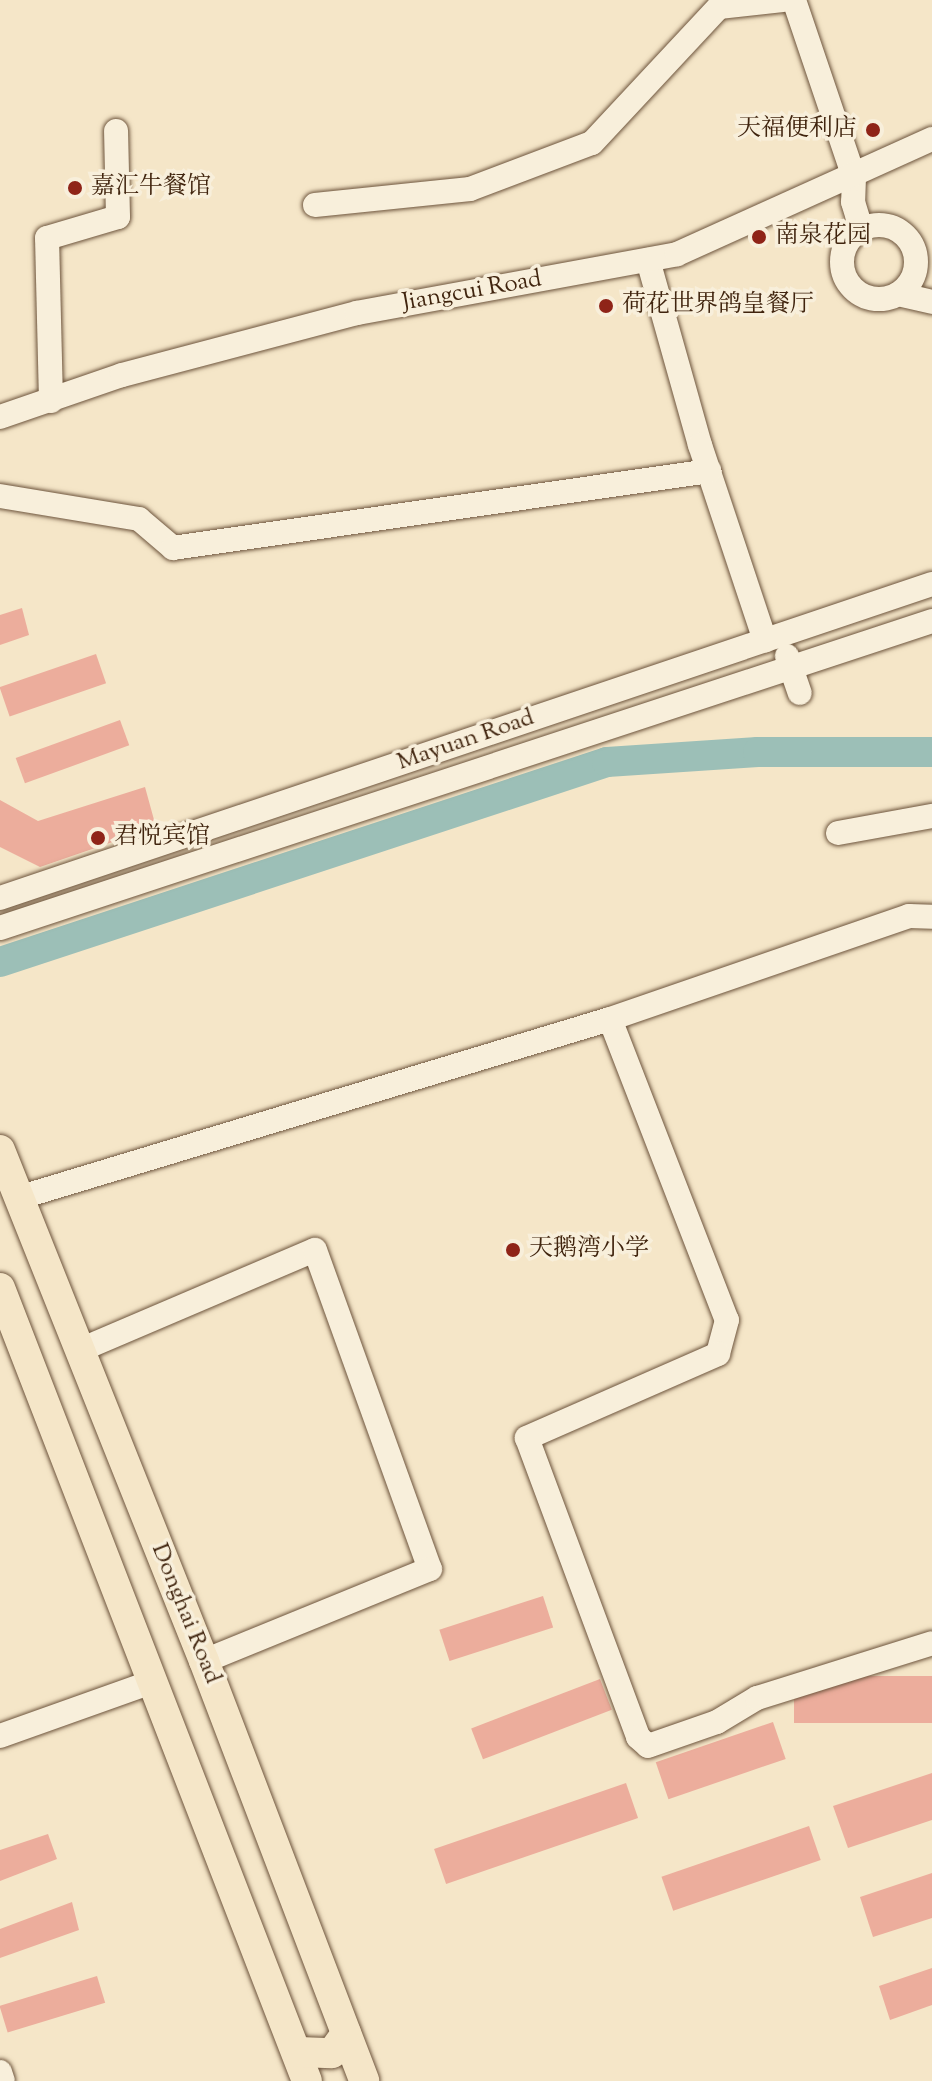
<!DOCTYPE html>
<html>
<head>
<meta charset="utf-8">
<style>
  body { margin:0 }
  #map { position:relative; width:932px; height:2081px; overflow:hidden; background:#f5e6c8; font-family:"Sorts Mill Goudy","Noto Serif SC",serif }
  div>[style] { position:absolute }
  .river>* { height:30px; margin:-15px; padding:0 15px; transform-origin:15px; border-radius:15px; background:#9cbfb7 }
  .building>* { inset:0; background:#ecad9c; transform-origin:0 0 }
  .roads { filter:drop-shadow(0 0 2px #6d543c) drop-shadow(0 0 2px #6d543c) }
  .minor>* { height:24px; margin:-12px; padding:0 12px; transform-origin:12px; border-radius:12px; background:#f8efdb }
  .minor>.ring { margin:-12px; padding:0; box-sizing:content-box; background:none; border:24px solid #f8efdb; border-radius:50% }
  .major>* { height:30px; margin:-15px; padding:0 15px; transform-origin:15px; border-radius:15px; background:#f5e6c8 }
  .dots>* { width:22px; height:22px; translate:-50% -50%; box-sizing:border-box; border:4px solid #f8efdb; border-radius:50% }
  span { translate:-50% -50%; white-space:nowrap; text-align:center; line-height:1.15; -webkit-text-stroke:7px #f8efdb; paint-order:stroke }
  .poi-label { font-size:24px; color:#40240e }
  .right { translate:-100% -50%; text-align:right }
  .left { translate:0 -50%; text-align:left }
  .street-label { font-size:24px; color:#40240e }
</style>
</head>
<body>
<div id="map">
  <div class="river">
    <i style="left:0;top:962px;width:639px;rotate:-18.24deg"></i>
    <i style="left:607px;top:762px;width:151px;rotate:-3.8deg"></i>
    <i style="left:758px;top:752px;width:174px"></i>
  </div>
  <div class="building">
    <i style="clip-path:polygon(22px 608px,29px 635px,0 645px,0 615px)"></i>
    <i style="left:96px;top:654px;width:31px;height:102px;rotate:71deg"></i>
    <i style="left:120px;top:720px;width:27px;height:111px;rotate:70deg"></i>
    <i style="clip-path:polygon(145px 787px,156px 827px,40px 867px,0 847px,0 800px,38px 821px)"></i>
    <i style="left:543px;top:1596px;width:33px;height:109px;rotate:72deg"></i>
    <i style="left:932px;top:1676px;width:47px;height:138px;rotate:90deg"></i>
    <i style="left:600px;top:1679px;width:33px;height:138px;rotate:69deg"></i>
    <i style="left:773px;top:1722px;width:39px;height:124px;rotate:71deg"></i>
    <i style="clip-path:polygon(932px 1773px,932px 1820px,848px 1848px,833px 1806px)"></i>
    <i style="left:626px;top:1783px;width:37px;height:203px;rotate:71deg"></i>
    <i style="left:809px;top:1826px;width:36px;height:156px;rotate:71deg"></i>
    <i style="clip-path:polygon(48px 1834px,57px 1859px,0 1881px,0 1850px)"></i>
    <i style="clip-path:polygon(932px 1873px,932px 1918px,873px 1937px,860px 1897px)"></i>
    <i style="clip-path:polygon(72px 1902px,79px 1930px,0 1958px,0 1929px)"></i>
    <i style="clip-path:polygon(932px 1968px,932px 2005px,890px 2020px,879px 1986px)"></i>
    <i style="left:97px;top:1976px;width:28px;height:102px;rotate:73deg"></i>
  </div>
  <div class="roads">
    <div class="minor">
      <i style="left:794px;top:0;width:187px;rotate:71.3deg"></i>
      <i style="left:854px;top:177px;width:25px;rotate:92deg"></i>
      <i style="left:853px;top:202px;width:28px;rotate:73deg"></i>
      <i style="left:315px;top:205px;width:156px;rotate:-5.9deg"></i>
      <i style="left:470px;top:189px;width:130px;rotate:-20.7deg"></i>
      <i style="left:592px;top:143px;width:186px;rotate:-47deg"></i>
      <i style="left:719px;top:7px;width:64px;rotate:-6.2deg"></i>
      <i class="ring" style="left:842px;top:225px;width:50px;height:50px"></i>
      <i style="left:648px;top:260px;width:192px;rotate:74.3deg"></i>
      <i style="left:700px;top:445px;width:206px;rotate:71.6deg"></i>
      <i style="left:898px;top:294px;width:35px;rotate:13deg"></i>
      <i style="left:51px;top:401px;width:163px;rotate:-91.4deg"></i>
      <i style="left:47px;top:238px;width:74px;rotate:-16.5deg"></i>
      <i style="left:118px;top:217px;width:86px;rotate:-91.3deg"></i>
      <i style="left:0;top:417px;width:129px;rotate:-19deg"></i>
      <i style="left:122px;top:375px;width:243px;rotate:-14.8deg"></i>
      <i style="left:357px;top:313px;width:325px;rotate:-10.4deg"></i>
      <i style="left:677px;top:254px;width:280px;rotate:-24.3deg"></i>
      <i style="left:0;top:496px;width:141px;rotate:9.4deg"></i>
      <i style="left:139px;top:519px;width:45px;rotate:40.5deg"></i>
      <i style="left:173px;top:548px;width:542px;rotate:-8.17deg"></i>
      <i style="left:787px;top:656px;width:39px;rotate:71deg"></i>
      <i style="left:838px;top:833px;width:96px;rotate:-10.3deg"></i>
      <i style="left:0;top:898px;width:983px;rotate:-18.62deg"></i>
      <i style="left:0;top:928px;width:981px;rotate:-18.23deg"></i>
      <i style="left:610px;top:1019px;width:323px;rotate:68.8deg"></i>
      <i style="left:727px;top:1320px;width:35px;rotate:105deg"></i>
      <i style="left:718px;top:1354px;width:209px;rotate:156.3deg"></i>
      <i style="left:527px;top:1438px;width:319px;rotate:69.6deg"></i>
      <i style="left:638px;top:1737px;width:13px;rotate:42deg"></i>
      <i style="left:648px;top:1746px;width:73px;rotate:-19.2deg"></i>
      <i style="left:717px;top:1722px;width:47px;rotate:-31deg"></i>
      <i style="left:757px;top:1698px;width:183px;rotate:-17.4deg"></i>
      <i style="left:18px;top:1198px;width:618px;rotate:-16.82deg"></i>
      <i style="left:610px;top:1019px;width:316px;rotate:-19deg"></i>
      <i style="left:909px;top:916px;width:23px;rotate:2deg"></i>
      <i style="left:80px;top:1350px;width:255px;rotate:-23.1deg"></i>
      <i style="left:315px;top:1250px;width:339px;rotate:70.2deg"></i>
      <i style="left:430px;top:1569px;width:244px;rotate:157.8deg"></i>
      <i style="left:0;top:1736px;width:161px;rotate:-19.6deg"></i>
      <i style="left:0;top:2072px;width:9px;rotate:72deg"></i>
    </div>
    <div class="major">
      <i style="left:0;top:1150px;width:550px;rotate:68.24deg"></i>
      <i style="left:204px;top:1661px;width:449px;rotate:69.1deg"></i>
      <i style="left:0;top:1288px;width:850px;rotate:68.84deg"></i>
      <i style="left:299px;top:2052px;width:33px;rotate:2deg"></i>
      <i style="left:332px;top:2053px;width:24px;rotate:-54deg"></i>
    </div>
  </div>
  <div class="dots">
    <i style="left:873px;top:130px;background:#8f2418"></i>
    <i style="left:75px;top:188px;background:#8f2418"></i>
    <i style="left:759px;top:237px;background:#8f2418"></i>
    <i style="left:606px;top:306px;background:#8f2418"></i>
    <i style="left:98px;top:838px;background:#8f2418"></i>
    <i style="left:513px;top:1250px;background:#8f2418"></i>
  </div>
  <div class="poi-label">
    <span class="right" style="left:857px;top:130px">天福便利店</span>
    <span class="left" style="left:91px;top:188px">嘉汇牛餐馆</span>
    <span class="left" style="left:775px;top:237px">南泉花园</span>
    <span class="left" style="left:622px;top:306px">荷花世界鸽皇餐厅</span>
    <span class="left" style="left:114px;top:838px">君悦宾馆</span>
    <span class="left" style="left:529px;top:1250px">天鹅湾小学</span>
  </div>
  <div class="street-label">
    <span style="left:472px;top:292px;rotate:-10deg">Jiangcui Road</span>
    <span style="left:466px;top:741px;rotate:-19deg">Mayuan Road</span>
    <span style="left:185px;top:1614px;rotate:68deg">Donghai Road</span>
  </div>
</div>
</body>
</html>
